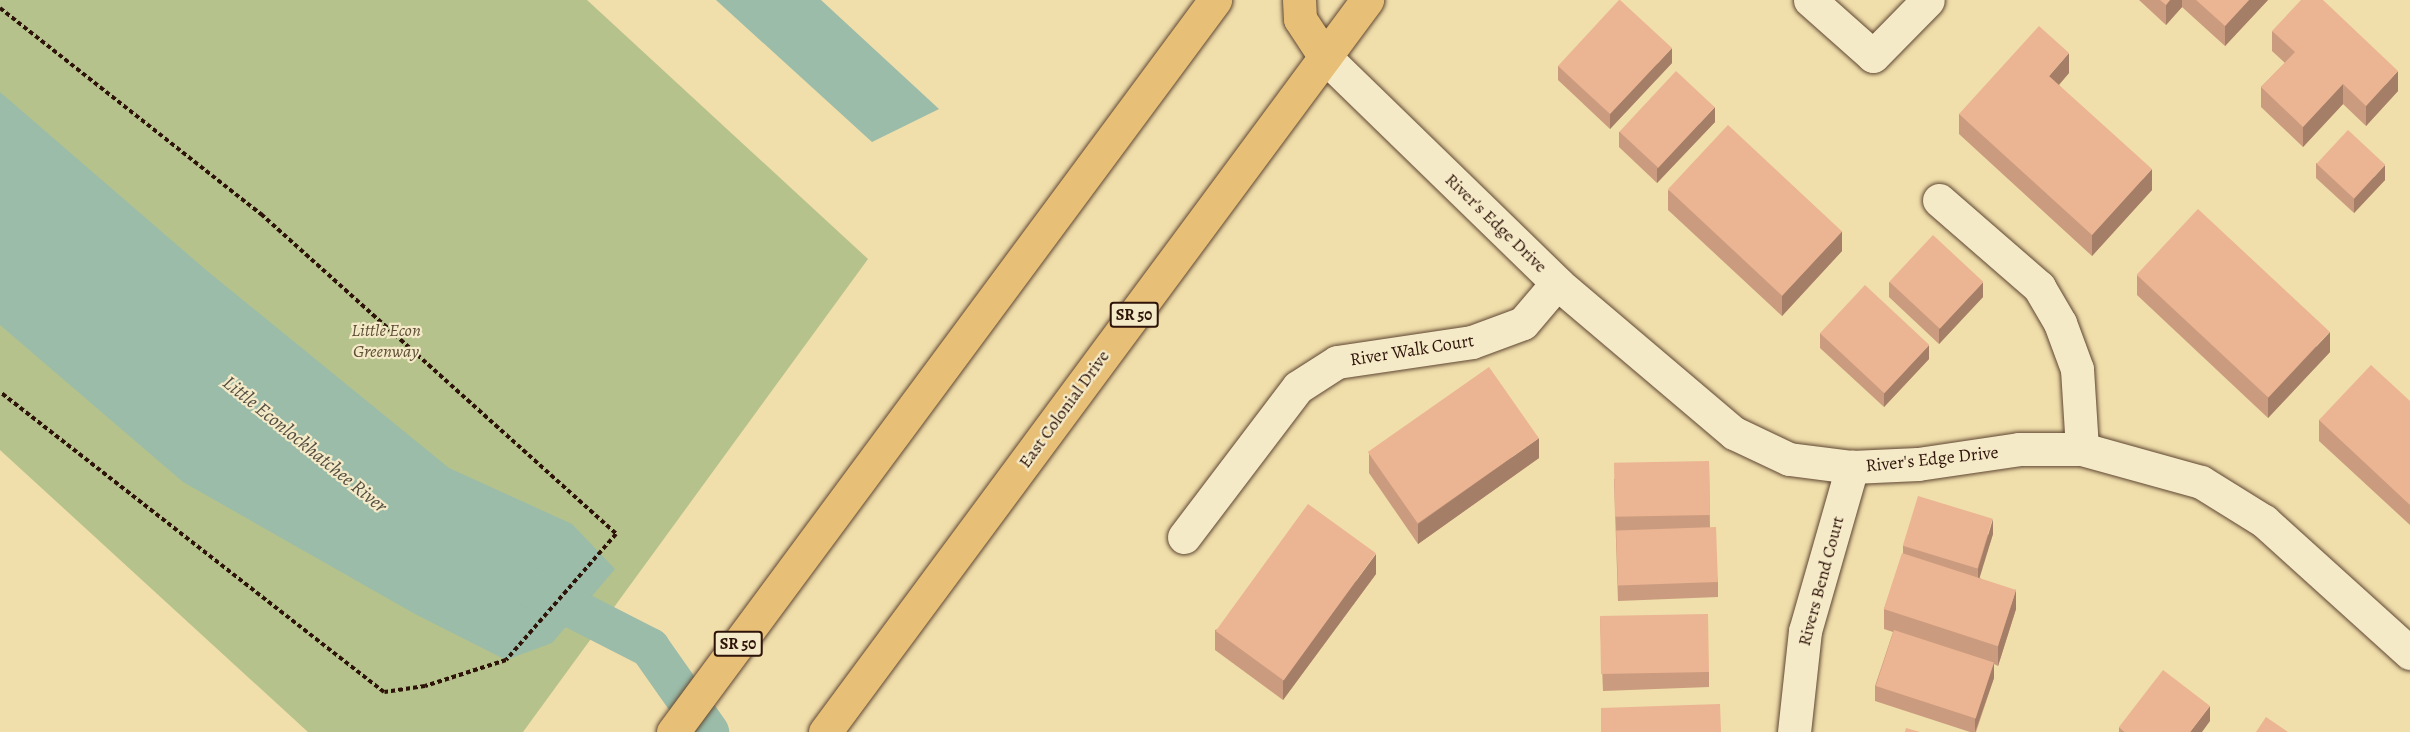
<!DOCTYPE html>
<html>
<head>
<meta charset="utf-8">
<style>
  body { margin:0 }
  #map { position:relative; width:2410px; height:732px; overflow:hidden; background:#f0deab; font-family:Alegreya,serif }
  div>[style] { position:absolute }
  .green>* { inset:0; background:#b6c28c }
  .water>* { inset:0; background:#9abca9 }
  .canal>* { height:40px; margin:-20px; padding:0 20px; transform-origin:20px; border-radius:20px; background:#9abca9 }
  .path>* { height:4px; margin-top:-2px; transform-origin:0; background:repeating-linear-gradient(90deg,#2e1309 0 4.5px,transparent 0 7.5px) }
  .roads { filter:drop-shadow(0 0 2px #5e4632) drop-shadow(0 0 2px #5e4632) }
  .minor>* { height:33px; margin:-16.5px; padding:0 16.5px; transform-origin:16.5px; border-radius:16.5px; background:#f5eac8 }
  .highway>* { height:33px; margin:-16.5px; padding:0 16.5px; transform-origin:16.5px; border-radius:16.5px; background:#e8bf76 }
  .wall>* { inset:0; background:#ca9b7e }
  .shaded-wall>* { inset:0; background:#a47e67 }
  .building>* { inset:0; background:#ebb493; transform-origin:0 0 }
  span { translate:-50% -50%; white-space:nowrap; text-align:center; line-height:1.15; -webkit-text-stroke:4.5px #f5eac8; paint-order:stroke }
  .shield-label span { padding:2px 4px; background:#f5eac8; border:2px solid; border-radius:4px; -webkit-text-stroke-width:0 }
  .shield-label { font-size:16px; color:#2e1309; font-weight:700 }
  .street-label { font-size:18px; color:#2e1309 }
  .park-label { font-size:18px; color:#5e5037; font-style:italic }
  .water-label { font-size:20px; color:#544e41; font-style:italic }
</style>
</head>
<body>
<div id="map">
  <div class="green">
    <i style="clip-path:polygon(0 0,587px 0,868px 259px,523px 732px,308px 732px,0 450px)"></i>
  </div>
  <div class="water">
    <i style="clip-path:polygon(716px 0,821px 0,939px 109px,872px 142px)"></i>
    <i style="clip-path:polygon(0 92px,206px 270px,449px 468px,572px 524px,615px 569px,552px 643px,506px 660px,415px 614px,183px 482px,0 325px)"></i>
  </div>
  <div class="canal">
    <i style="left:531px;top:587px;width:134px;rotate:27.1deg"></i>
    <i style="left:650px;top:648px;width:103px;rotate:54.9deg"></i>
  </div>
  <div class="path">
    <i style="left:0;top:8px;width:333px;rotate:38.3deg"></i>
    <i style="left:261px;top:214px;width:478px;rotate:42deg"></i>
    <i style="left:616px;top:534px;width:167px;rotate:131.1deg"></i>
    <i style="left:506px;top:660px;width:85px;rotate:162.2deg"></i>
    <i style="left:425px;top:686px;width:41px;rotate:171.7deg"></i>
    <i style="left:384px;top:692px;width:487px;rotate:-142deg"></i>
  </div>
  <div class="roads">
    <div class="minor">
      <i style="left:1810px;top:0;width:84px;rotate:41.6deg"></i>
      <i style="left:1873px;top:56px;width:78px;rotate:-45.5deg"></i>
      <i style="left:1325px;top:57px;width:324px;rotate:44.2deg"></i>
      <i style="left:1557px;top:283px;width:232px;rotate:40.3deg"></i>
      <i style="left:1734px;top:433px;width:61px;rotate:25.3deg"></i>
      <i style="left:1789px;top:459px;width:64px;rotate:7.2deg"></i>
      <i style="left:1852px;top:467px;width:66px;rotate:-2.6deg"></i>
      <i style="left:1918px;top:464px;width:102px;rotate:-8.4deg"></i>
      <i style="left:2019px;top:449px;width:63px"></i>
      <i style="left:2082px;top:449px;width:123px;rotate:15.5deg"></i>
      <i style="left:2201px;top:482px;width:74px;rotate:31.8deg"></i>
      <i style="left:2264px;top:521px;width:197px;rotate:42.1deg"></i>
      <i style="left:1939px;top:200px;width:133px;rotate:41deg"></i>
      <i style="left:2039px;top:287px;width:42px;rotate:59.7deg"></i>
      <i style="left:2060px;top:323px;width:49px;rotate:69.7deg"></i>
      <i style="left:2077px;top:369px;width:80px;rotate:86.4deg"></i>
      <i style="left:1184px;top:537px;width:188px;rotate:-52.8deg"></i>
      <i style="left:1298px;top:387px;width:46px;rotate:-32.7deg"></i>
      <i style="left:1337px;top:362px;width:136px;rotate:-8.4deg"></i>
      <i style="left:1472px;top:342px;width:54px;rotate:-20.4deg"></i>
      <i style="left:1523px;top:323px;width:52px;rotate:-49.6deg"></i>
      <i style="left:1794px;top:732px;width:102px;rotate:-83.8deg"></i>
      <i style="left:1805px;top:631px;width:171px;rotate:-74deg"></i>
    </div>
    <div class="highway">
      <i style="left:1299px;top:0;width:19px;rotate:87deg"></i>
      <i style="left:1300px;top:19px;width:45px;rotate:56.7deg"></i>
      <i style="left:673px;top:732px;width:911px;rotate:-53.48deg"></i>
      <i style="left:825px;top:732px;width:911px;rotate:-53.48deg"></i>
    </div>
  </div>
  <div class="wall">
    <i style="clip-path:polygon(2139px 0,2268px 0,2225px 46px,2182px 7px,2166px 25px)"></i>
    <i style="clip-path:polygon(2272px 31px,2398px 91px,2366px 126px,2343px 104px,2303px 147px,2261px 107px,2261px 87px,2285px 63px,2272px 51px)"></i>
    <i style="clip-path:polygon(1672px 63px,1610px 129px,1558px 80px,1558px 66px)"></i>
    <i style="clip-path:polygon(2069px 73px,2059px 85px,2152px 190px,2092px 256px,1959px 134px,1959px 114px)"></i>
    <i style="clip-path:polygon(1715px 122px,1657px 183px,1619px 147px,1619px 132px)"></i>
    <i style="clip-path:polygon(2316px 163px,2385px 180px,2354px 213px,2316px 178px)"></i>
    <i style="clip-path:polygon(1668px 190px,1842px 251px,1782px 316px,1668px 210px)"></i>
    <i style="clip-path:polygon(2137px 275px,2330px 352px,2268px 418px,2137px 295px)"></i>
    <i style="clip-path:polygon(1889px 282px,1983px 297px,1939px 344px,1889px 297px)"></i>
    <i style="clip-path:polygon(1820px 333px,1929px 359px,1884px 407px,1820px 348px)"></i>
    <i style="clip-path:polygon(2410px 401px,2410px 525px,2319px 441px,2319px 420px)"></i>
    <i style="clip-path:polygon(1369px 453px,1539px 458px,1418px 544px,1369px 473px)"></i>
    <i style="clip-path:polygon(1709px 461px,1710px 528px,1718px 582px,1718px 597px,1618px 601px,1614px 479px)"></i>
    <i style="clip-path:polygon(1993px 534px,1979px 577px,2016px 609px,1998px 666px,1994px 664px,1994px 678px,1976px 732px,1970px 732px,1875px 701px,1875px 686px,1893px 632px,1884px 629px,1884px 609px,1903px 553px,1903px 546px)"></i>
    <i style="clip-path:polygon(1376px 574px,1283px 700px,1215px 650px,1215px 630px)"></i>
    <i style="clip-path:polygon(1600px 618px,1709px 672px,1709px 687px,1603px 691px)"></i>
    <i style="clip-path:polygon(2119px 727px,2125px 732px,2119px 732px)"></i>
  </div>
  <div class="shaded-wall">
    <i style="clip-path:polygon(2170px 0,2182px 0,2182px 7px,2166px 25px,2166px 5px)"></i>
    <i style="clip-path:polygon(2249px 0,2268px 0,2225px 46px,2225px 26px)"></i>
    <i style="clip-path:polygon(1672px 48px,1672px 63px,1610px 129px,1610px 114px)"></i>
    <i style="clip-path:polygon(2069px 53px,2069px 73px,2049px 96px,2049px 76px)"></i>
    <i style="clip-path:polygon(2398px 71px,2398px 91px,2366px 126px,2366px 106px)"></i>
    <i style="clip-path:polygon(2343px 84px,2343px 104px,2303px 147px,2303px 127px)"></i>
    <i style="clip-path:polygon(1715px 107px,1715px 122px,1657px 183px,1657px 169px)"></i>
    <i style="clip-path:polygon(2385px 165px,2385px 180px,2354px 213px,2354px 199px)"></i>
    <i style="clip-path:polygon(2152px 169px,2152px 190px,2092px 256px,2092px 235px)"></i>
    <i style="clip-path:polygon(1842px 231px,1842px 251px,1782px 316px,1782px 296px)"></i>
    <i style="clip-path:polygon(1983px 282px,1983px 297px,1939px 344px,1939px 329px)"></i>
    <i style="clip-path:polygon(2330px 332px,2330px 352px,2268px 418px,2268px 398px)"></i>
    <i style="clip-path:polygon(1929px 345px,1929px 359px,1884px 407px,1884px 393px)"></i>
    <i style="clip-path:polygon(1539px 438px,1539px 458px,1418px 544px,1418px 524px)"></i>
    <i style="clip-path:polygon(1993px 519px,1993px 534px,1978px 583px,1978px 569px)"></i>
    <i style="clip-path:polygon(1376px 554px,1376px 574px,1283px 700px,1283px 680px)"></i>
    <i style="clip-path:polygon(2016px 589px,2016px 609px,1998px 666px,1998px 646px)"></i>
    <i style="clip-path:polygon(1994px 663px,1994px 678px,1975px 732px,1975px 719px)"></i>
    <i style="clip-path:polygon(2210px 706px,2210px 721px,2202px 732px,2190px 732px)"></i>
  </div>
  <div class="building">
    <i style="clip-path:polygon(1619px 0,1620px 0,1672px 48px,1610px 114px,1558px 66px)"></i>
    <i style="clip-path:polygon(2160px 0,2170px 0,2166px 5px)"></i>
    <i style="clip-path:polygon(2196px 0,2249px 0,2225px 26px)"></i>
    <i style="clip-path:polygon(2301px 0,2323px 0,2398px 71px,2366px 106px,2343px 84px,2303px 127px,2261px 87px,2295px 52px,2272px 31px)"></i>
    <i style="clip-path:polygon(2039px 26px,2069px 53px,2049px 76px,2152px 169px,2092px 235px,1959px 114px)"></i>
    <i style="left:1676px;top:71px;width:53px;height:83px;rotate:43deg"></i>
    <i style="left:1728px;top:125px;width:156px;height:88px;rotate:43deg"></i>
    <i style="left:2348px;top:130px;width:51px;height:46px;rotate:43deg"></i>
    <i style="left:2198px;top:209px;width:180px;height:90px;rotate:43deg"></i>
    <i style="left:1933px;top:235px;width:69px;height:64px;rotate:43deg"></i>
    <i style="left:1865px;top:285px;width:88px;height:66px;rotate:43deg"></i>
    <i style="clip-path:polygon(2371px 365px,2410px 401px,2410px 505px,2319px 420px)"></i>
    <i style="left:1489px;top:367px;width:87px;height:148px;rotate:55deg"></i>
    <i style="left:1709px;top:461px;width:54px;height:95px;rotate:89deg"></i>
    <i style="left:1918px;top:496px;width:78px;height:52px;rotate:17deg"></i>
    <i style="left:1308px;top:504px;width:84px;height:157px;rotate:36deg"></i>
    <i style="left:1716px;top:527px;width:55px;height:100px;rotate:88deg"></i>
    <i style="left:1902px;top:553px;width:120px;height:59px;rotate:18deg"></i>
    <i style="left:1708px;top:614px;width:58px;height:108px;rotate:89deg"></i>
    <i style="left:1894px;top:630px;width:105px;height:59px;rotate:18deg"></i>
    <i style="clip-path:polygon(2163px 670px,2210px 706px,2190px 732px,2125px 732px,2119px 727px)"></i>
    <i style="clip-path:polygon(1720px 704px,1721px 732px,1601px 732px,1601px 708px)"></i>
    <i style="clip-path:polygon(2266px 717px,2288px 732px,2256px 732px)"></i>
    <i style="clip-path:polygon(1906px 728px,1920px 732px,1905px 732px)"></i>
  </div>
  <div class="shield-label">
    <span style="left:1134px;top:315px">SR 50</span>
    <span style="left:738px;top:644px">SR 50</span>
  </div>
  <div class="street-label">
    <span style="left:1496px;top:223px;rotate:44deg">River's Edge Drive</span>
    <span style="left:1412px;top:350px;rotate:-9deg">River Walk Court</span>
    <span style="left:1064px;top:409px;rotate:-54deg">East Colonial Drive</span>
    <span style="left:1932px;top:459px;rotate:-6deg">River's Edge Drive</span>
    <span style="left:1821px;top:581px;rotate:-75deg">Rivers Bend Court</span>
  </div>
  <div class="park-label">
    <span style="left:386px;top:341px">Little Econ<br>Greenway</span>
  </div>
  <div class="water-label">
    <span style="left:305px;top:444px;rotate:39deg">Little Econlockhatchee River</span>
  </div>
</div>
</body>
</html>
